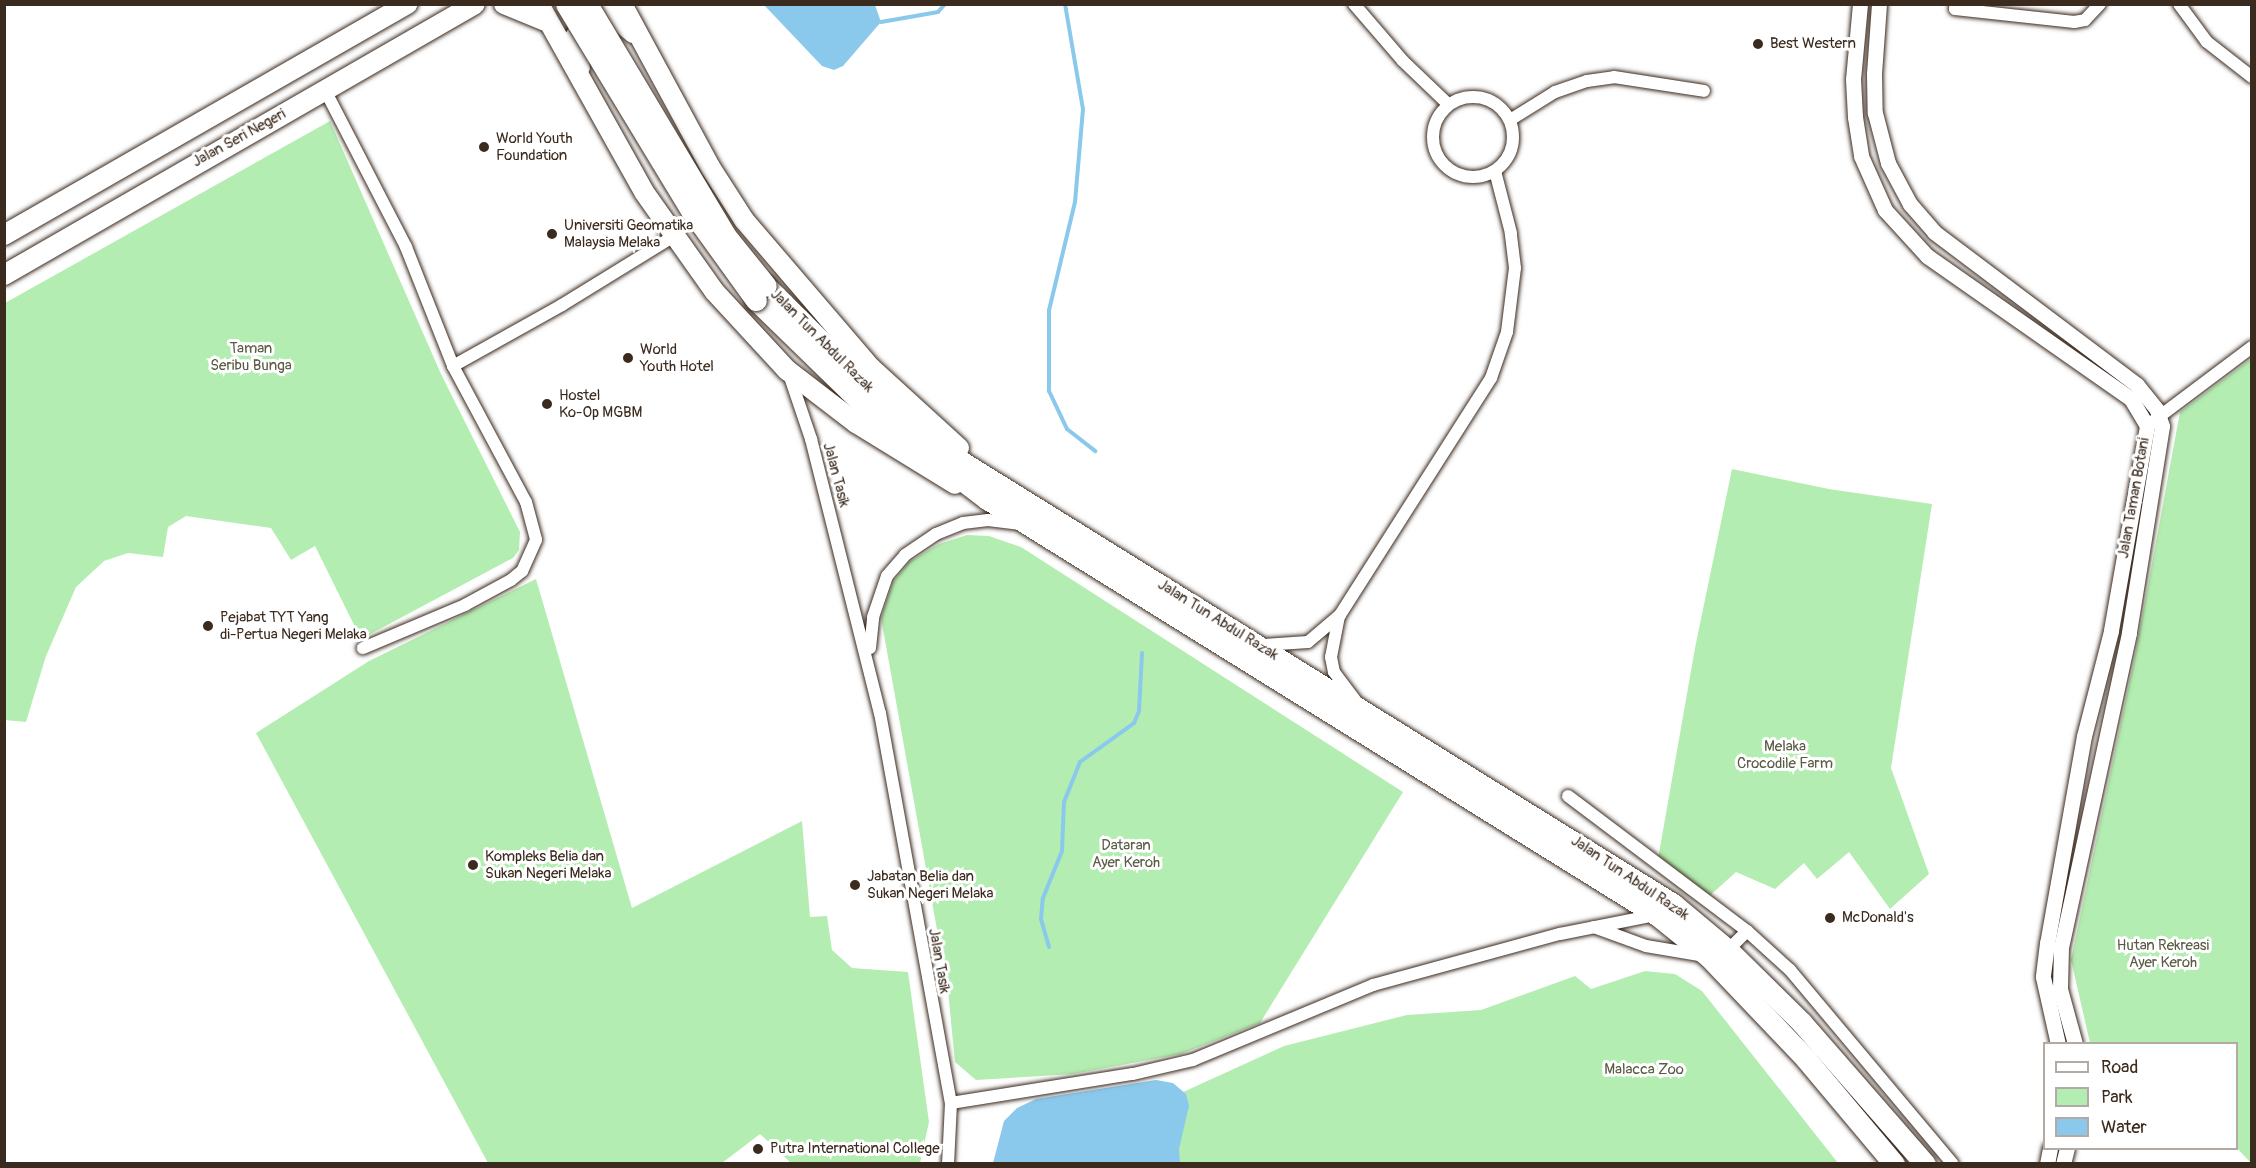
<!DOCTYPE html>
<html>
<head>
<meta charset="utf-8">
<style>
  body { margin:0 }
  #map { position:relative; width:2256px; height:1168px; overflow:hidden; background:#fff; font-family:Pangolin,sans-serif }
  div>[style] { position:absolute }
  .green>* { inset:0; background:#b4edb1 }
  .water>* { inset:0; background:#8bc9ec }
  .stream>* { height:4px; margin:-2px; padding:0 2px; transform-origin:2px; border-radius:2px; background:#8bc9ec }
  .roads { filter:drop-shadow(0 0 2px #3b2a1e) drop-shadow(0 0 2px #3b2a1e) }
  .minor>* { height:12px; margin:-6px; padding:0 6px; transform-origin:6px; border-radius:6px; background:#fff }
  .minor>.ring { margin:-6px; padding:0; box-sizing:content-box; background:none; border:12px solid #fff; border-radius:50% }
  .tertiary>* { height:15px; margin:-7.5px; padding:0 7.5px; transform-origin:7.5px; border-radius:7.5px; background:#fff }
  .primary>* { height:20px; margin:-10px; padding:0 10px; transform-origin:10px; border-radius:10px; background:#fff }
  .trunk>* { height:21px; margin:-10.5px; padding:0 10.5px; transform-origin:10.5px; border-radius:10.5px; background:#fff }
  .bridges { filter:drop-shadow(0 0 2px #3b2a1e) drop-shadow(0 0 2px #3b2a1e) }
  .trunk-bridge>* { height:21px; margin:-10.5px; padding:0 10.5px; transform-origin:10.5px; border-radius:10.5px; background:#fff }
  .dots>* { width:16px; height:16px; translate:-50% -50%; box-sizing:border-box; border:3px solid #fff; border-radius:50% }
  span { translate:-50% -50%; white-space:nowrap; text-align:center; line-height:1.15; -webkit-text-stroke:6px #fff; paint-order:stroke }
  .poi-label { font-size:15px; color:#3b2a1e }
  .left { translate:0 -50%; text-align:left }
  .street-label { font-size:15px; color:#3b2a1e }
  .park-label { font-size:15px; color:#595b43 }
  .frame { position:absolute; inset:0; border:6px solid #3b2a1e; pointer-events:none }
  .legend { position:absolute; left:2043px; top:1042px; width:195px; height:108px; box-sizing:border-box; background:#fff; border:2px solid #b1aaa5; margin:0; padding:8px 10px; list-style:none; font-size:18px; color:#3b2a1e }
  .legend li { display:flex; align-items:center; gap:12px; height:30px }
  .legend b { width:30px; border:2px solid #b1aaa5 }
</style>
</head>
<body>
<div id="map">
  <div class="green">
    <i style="clip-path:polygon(330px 121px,441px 374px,520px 532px,519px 550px,513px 558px,361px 639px,315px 546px,291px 560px,271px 528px,186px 516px,168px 527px,163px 557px,128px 553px,104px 561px,76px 587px,46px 656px,26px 722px,5px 720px,5px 303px)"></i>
    <i style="clip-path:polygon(2251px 359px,2251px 1163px,2237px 1148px,2236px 1044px,2090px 1043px,2071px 960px,2135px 656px,2180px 412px)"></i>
    <i style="clip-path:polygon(1732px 469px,1829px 489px,1932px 504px,1891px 768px,1929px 874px,1890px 909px,1849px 852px,1817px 879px,1804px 863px,1775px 889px,1736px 872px,1706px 899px,1658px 859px,1695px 648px)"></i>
    <i style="clip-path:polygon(967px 535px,989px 536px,1021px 547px,1403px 792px,1260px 1023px,1181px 1054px,1073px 1074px,976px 1080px,955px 1062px,948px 991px,881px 618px,893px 582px,909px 562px,939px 544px)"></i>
    <i style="clip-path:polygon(536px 579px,632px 908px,802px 821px,810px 917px,827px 916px,832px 950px,852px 968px,908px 972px,929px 1122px,920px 1163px,791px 1163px,760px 1134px,722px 1163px,488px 1163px,256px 733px,369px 661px)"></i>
    <i style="clip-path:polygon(1645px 971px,1675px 974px,1702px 991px,1838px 1163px,1147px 1163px,1137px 1113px,1284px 1046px,1407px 1015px,1481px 1010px,1575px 976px,1591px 989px)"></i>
  </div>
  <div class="water">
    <i style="clip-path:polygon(764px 5px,875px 5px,881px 22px,843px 66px,834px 70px,822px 66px)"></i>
    <i style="clip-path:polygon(1156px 1080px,1173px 1083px,1186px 1094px,1189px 1106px,1179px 1149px,1180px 1163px,993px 1163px,1004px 1121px,1017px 1108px,1036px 1099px)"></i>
  </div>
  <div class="stream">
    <i style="left:1065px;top:4px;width:107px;rotate:80.3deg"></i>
    <i style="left:1083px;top:109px;width:93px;rotate:94.9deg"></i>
    <i style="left:1075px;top:202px;width:111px;rotate:103.5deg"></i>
    <i style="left:1049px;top:310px;width:81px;rotate:90deg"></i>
    <i style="left:1049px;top:391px;width:42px;rotate:64.7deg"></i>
    <i style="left:1067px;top:429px;width:36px;rotate:38deg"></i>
    <i style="left:881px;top:22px;width:58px;rotate:-10deg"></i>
    <i style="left:938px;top:12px;width:11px;rotate:-49deg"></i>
    <i style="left:1049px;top:947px;width:29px;rotate:-106deg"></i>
    <i style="left:1041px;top:919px;width:21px;rotate:-85deg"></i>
    <i style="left:1043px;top:898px;width:51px;rotate:-68deg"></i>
    <i style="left:1062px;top:851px;width:49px;rotate:-87.7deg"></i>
    <i style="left:1064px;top:802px;width:43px;rotate:-68.2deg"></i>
    <i style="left:1080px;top:762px;width:67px;rotate:-35.8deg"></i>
    <i style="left:1134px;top:723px;width:13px;rotate:-67deg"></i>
    <i style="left:1139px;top:711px;width:58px;rotate:-87deg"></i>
  </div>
  <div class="roads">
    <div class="minor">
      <i style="left:1354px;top:4px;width:75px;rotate:49.3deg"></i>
      <i style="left:1403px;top:61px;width:62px;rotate:43.7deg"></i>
      <i style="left:1956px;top:4px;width:5px;rotate:101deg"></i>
      <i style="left:1955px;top:9px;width:120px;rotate:6.2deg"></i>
      <i style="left:2074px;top:22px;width:11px;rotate:-10deg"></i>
      <i style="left:2085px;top:20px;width:22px;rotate:-47deg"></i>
      <i style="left:2179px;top:4px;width:47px;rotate:53.6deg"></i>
      <i style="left:2207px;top:42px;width:57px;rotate:37.9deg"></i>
      <i style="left:325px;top:90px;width:177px;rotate:62.7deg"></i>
      <i style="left:406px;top:247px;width:128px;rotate:68.4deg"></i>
      <i style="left:453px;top:366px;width:154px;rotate:61.8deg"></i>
      <i style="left:526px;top:502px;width:39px;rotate:75deg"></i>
      <i style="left:536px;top:540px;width:34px;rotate:114deg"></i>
      <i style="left:522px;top:571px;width:14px;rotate:141deg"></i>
      <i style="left:511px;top:580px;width:52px;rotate:151.5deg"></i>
      <i style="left:465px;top:605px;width:111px;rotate:157.1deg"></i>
      <i class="ring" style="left:1433px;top:97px;width:68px;height:68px"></i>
      <i style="left:1510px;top:120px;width:53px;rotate:-31.9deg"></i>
      <i style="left:1555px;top:92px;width:34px;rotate:-19deg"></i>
      <i style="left:1587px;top:81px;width:27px;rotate:-8deg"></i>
      <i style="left:1614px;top:77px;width:91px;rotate:8.8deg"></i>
      <i style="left:453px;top:366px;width:125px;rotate:-29.2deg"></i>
      <i style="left:562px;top:305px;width:132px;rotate:-31.6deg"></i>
      <i style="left:789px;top:374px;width:69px;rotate:71.3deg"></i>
      <i style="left:811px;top:439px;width:283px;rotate:75.9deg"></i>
      <i style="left:880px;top:713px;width:396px;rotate:79.7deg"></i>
      <i style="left:951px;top:1103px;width:61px;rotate:92.8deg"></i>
      <i style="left:2152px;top:422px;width:125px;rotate:-36.9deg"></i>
      <i style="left:1339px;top:616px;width:42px;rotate:101deg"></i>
      <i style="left:1331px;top:657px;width:15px;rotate:79deg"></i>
      <i style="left:1334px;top:672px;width:36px;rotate:53deg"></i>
      <i style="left:1264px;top:645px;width:44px;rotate:-3.9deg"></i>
      <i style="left:1308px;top:642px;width:42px;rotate:-40.2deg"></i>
      <i style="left:1340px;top:615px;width:281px;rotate:-57.5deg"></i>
      <i style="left:1491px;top:378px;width:49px;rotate:-70.8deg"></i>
      <i style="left:1507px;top:332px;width:64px;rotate:-82.9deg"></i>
      <i style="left:1515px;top:268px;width:35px;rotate:-97deg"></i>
      <i style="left:1511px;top:233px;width:64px;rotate:-104.5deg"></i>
      <i style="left:870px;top:648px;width:31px;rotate:-84deg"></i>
      <i style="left:873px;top:617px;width:43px;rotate:-71.1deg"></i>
      <i style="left:887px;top:576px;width:28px;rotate:-49deg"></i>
      <i style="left:905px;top:555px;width:37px;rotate:-34deg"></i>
      <i style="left:936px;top:534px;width:29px;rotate:-22deg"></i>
      <i style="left:963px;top:523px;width:25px;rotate:-7deg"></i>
      <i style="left:988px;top:520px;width:31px;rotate:7deg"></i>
      <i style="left:1568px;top:796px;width:224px;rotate:37deg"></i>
      <i style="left:1747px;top:931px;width:58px;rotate:42.2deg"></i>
      <i style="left:1790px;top:970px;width:253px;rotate:50deg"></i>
      <i style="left:1594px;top:927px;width:55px;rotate:20.1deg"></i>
      <i style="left:1646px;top:946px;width:60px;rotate:9.6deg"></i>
      <i style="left:1728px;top:950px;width:27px;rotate:-45deg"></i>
      <i style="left:951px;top:1103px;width:184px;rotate:-9.1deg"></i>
      <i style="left:1133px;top:1074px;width:62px;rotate:-13.1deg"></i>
      <i style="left:1193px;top:1060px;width:195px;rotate:-22.6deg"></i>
      <i style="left:1373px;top:985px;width:194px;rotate:-15.3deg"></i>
      <i style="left:1560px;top:934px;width:98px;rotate:-11.2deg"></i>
    </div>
    <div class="tertiary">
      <i style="left:1860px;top:4px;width:75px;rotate:95.3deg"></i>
      <i style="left:1853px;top:79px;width:38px;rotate:87deg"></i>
      <i style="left:1855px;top:117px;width:39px;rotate:81deg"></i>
      <i style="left:1861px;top:156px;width:59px;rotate:66deg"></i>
      <i style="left:1885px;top:210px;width:62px;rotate:47.6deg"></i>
      <i style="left:1927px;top:256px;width:249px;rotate:35deg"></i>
      <i style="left:2131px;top:399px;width:31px;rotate:59deg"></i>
      <i style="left:2147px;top:426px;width:208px;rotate:100deg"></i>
      <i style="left:2111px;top:631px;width:108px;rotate:104.4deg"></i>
      <i style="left:2084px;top:736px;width:210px;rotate:100.1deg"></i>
      <i style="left:2047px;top:943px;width:34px;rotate:97deg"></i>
      <i style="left:2043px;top:977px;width:69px;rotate:77.4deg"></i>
      <i style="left:1879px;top:4px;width:70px;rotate:94.1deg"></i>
      <i style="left:1874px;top:74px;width:39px;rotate:89deg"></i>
      <i style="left:1875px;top:113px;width:52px;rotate:75.4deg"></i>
      <i style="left:1888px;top:163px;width:47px;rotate:61.8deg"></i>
      <i style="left:1910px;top:204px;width:37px;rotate:49deg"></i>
      <i style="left:1934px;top:232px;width:254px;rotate:37deg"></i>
      <i style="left:2137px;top:385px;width:32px;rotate:51deg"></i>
      <i style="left:2157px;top:410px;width:17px;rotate:73deg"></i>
      <i style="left:2162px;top:426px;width:210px;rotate:99.1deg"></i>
      <i style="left:2129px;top:633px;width:321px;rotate:102.2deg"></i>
      <i style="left:2061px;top:947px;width:42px;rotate:91.4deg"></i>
      <i style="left:2060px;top:989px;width:57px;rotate:74.7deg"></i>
      <i style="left:2047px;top:1164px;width:16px;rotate:-79deg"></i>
      <i style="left:2063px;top:1164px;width:16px;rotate:-76deg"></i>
    </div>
    <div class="primary">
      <i style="left:504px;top:4px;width:48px;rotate:22.2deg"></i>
      <i style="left:539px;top:4px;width:215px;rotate:60.8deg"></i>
      <i style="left:644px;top:192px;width:121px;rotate:54.7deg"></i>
      <i style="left:714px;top:291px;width:108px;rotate:47.3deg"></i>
      <i style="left:787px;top:370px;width:87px;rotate:37.5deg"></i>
      <i style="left:856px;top:423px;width:116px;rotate:31.6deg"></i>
      <i style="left:622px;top:4px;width:185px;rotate:61.6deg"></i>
      <i style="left:710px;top:167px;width:63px;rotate:57.3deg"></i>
      <i style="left:744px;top:220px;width:195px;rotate:49.4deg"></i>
      <i style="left:871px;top:368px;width:119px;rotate:42.3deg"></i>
      <i style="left:580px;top:67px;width:29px;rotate:-102deg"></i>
      <i style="left:574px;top:39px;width:24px;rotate:-60deg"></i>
      <i style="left:586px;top:18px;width:21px;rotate:-19deg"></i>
      <i style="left:606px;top:11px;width:35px;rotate:39deg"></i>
      <i style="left:4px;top:235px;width:465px;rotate:-29.8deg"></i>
      <i style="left:4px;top:275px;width:543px;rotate:-29.91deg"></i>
    </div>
    <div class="trunk">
      <i style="left:766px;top:286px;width:157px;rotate:45deg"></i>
      <i style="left:877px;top:397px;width:107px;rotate:37.4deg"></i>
      <i style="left:962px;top:462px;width:837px;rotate:31.87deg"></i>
      <i style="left:1673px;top:904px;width:72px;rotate:39.9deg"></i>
      <i style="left:1728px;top:950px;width:104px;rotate:44.6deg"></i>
      <i style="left:1802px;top:1023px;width:187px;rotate:48.9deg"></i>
      <i style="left:756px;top:300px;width:155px;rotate:44.2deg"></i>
      <i style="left:867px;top:408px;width:151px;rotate:37.2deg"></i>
      <i style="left:987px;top:499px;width:789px;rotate:31.84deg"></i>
      <i style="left:1657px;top:915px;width:67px;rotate:38.9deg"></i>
      <i style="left:1709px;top:957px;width:141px;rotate:46.4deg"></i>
      <i style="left:1806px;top:1059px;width:137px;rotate:50deg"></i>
    </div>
  </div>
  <div class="bridges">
    <div class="trunk-bridge">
      <i style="left:566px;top:4px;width:241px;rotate:58.8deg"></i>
      <i style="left:691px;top:210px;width:111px;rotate:54.2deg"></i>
      <i style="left:587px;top:4px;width:269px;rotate:59.1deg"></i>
      <i style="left:725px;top:235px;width:65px;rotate:51.2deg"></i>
    </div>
  </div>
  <div class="dots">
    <i style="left:1758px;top:44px;background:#3b2a1e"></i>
    <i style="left:484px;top:147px;background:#3b2a1e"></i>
    <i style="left:552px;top:234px;background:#3b2a1e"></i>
    <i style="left:628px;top:358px;background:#3b2a1e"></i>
    <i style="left:547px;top:404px;background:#3b2a1e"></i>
    <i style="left:208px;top:626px;background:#3b2a1e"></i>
    <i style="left:473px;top:865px;background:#3b2a1e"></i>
    <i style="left:855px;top:885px;background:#3b2a1e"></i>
    <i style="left:1830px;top:918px;background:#3b2a1e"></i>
    <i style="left:758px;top:1149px;background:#3b2a1e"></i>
  </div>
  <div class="poi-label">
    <span class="left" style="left:1770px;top:44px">Best Western</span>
    <span class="left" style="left:496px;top:147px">World Youth<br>Foundation</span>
    <span class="left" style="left:564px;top:234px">Universiti Geomatika<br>Malaysia Melaka</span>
    <span class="left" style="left:640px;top:358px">World<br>Youth Hotel</span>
    <span class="left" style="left:559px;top:404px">Hostel<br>Ko-Op MGBM</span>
    <span class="left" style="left:220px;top:626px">Pejabat TYT Yang<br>di-Pertua Negeri Melaka</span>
    <span class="left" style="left:485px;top:865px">Kompleks Belia dan<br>Sukan Negeri Melaka</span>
    <span class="left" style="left:867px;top:885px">Jabatan Belia dan<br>Sukan Negeri Melaka</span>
    <span class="left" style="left:1842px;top:918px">McDonald's</span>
    <span class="left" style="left:770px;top:1149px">Putra International College</span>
  </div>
  <div class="street-label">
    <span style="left:239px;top:138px;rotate:-29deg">Jalan Seri Negeri</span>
    <span style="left:822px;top:341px;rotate:45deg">Jalan Tun Abdul Razak</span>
    <span style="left:836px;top:475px;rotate:75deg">Jalan Tasik</span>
    <span style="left:2134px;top:498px;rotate:-80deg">Jalan Taman Botani</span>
    <span style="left:1218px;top:620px;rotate:32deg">Jalan Tun Abdul Razak</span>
    <span style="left:1630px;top:878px;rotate:34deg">Jalan Tun Abdul Razak</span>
    <span style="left:939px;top:961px;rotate:80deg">Jalan Tasik</span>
  </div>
  <div class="park-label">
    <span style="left:251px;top:357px">Taman<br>Seribu Bunga</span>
    <span style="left:1785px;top:755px">Melaka<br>Crocodile Farm</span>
    <span style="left:1126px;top:854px">Dataran<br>Ayer Keroh</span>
    <span style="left:2163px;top:954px">Hutan Rekreasi<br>Ayer Keroh</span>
    <span style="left:1644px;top:1070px">Malacca Zoo</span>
  </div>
  <div class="frame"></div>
  <ul class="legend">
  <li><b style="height:8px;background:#fff"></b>Road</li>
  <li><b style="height:16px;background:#b4edb1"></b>Park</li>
  <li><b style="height:16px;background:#8bc9ec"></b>Water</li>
  </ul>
</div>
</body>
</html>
